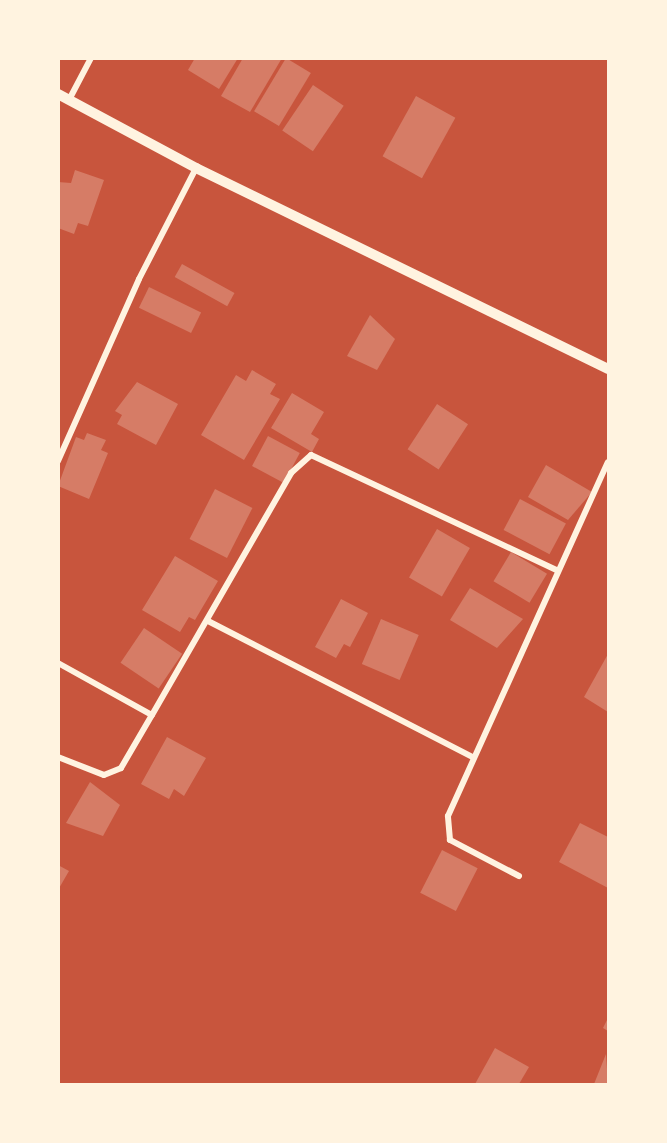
<!DOCTYPE html>
<html>
<head>
<meta charset="utf-8">
<style>
  body { margin:0 }
  #map { position:relative; width:667px; height:1143px; overflow:hidden; background:#c8553d; font-family:Ubuntu,sans-serif }
  div>[style] { position:absolute }
  .building>* { inset:0; background:#d67c66; transform-origin:0 0 }
  .minor>* { height:6px; margin:-3px; padding:0 3px; transform-origin:3px; border-radius:3px; background:#fff3e0 }
  .tertiary>* { height:10px; margin:-5px; padding:0 5px; transform-origin:5px; border-radius:5px; background:#fff3e0 }
  span { translate:-50% -50%; white-space:nowrap; text-align:center; line-height:1.15; -webkit-text-stroke:6px #fff3e0; paint-order:stroke }
  .frame { position:absolute; inset:0; border:60px solid #fff3e0; pointer-events:none }
</style>
</head>
<body>
<div id="map">
  <div class="building">
    <i style="clip-path:polygon(195px 58px,238px 58px,219px 89px,188px 70px)"></i>
    <i style="clip-path:polygon(243px 58px,282px 58px,250px 112px,221px 96px)"></i>
    <i style="left:286px;top:58px;width:29px;height:62px;rotate:31deg"></i>
    <i style="left:313px;top:85px;width:37px;height:55px;rotate:34deg"></i>
    <i style="left:416px;top:96px;width:45px;height:69px;rotate:29deg"></i>
    <i style="clip-path:polygon(75px 170px,104px 180px,88px 226px,78px 223px,74px 234px,58px 228px,58px 182px,71px 183px)"></i>
    <i style="left:182px;top:264px;width:60px;height:15px;rotate:29deg"></i>
    <i style="left:149px;top:287px;width:58px;height:23px;rotate:26deg"></i>
    <i style="clip-path:polygon(370px 315px,395px 339px,377px 370px,347px 356px)"></i>
    <i style="clip-path:polygon(252px 370px,276px 384px,270px 394px,280px 399px,244px 460px,201px 435px,236px 375px,246px 381px)"></i>
    <i style="clip-path:polygon(137px 382px,178px 404px,156px 445px,117px 424px,122px 415px,115px 411px)"></i>
    <i style="clip-path:polygon(292px 393px,324px 412px,311px 434px,319px 439px,312px 452px,271px 428px)"></i>
    <i style="left:437px;top:404px;width:37px;height:54px;rotate:33deg"></i>
    <i style="clip-path:polygon(87px 433px,106px 440px,101px 450px,108px 453px,89px 499px,58px 486px,76px 437px,84px 440px)"></i>
    <i style="left:268px;top:436px;width:36px;height:34px;rotate:28deg"></i>
    <i style="clip-path:polygon(546px 465px,592px 492px,568px 520px,528px 497px)"></i>
    <i style="left:215px;top:489px;width:42px;height:56px;rotate:27deg"></i>
    <i style="left:520px;top:499px;width:52px;height:35px;rotate:28deg"></i>
    <i style="left:437px;top:529px;width:38px;height:56px;rotate:30deg"></i>
    <i style="left:511px;top:552px;width:42px;height:34px;rotate:31deg"></i>
    <i style="clip-path:polygon(175px 556px,218px 581px,195px 620px,189px 617px,180px 632px,142px 610px)"></i>
    <i style="clip-path:polygon(470px 588px,523px 619px,497px 648px,450px 620px)"></i>
    <i style="clip-path:polygon(341px 599px,368px 613px,350px 647px,344px 644px,336px 658px,315px 647px)"></i>
    <i style="left:381px;top:619px;width:41px;height:49px;rotate:23deg"></i>
    <i style="left:144px;top:628px;width:46px;height:42px;rotate:34deg"></i>
    <i style="clip-path:polygon(608px 654px,608px 712px,584px 697px)"></i>
    <i style="clip-path:polygon(167px 737px,206px 758px,184px 796px,174px 789px,169px 799px,141px 784px)"></i>
    <i style="clip-path:polygon(90px 782px,120px 805px,103px 836px,66px 823px)"></i>
    <i style="clip-path:polygon(580px 823px,608px 837px,608px 888px,559px 862px)"></i>
    <i style="left:442px;top:850px;width:40px;height:48px;rotate:27deg"></i>
    <i style="clip-path:polygon(58px 865px,69px 871px,58px 890px)"></i>
    <i style="clip-path:polygon(608px 1018px,608px 1031px,603px 1028px)"></i>
    <i style="clip-path:polygon(495px 1048px,529px 1067px,519px 1084px,475px 1084px)"></i>
    <i style="clip-path:polygon(606px 1054px,608px 1084px,594px 1084px)"></i>
  </div>
  <div class="minor">
    <i style="left:70px;top:98px;width:45px;rotate:-62.3deg"></i>
    <i style="left:58px;top:461px;width:199px;rotate:-66deg"></i>
    <i style="left:139px;top:279px;width:125px;rotate:-62.8deg"></i>
    <i style="left:208px;top:621px;width:296px;rotate:27.2deg"></i>
    <i style="left:58px;top:663px;width:107px;rotate:29deg"></i>
    <i style="left:152px;top:715px;width:279px;rotate:-60.1deg"></i>
    <i style="left:291px;top:473px;width:27px;rotate:-42deg"></i>
    <i style="left:311px;top:455px;width:271px;rotate:25.1deg"></i>
    <i style="left:58px;top:757px;width:49px;rotate:21.4deg"></i>
    <i style="left:104px;top:775px;width:18px;rotate:-22deg"></i>
    <i style="left:121px;top:768px;width:61px;rotate:-59.7deg"></i>
    <i style="left:519px;top:876px;width:78px;rotate:-152.4deg"></i>
    <i style="left:450px;top:840px;width:24px;rotate:-95deg"></i>
    <i style="left:448px;top:816px;width:388px;rotate:-65.7deg"></i>
  </div>
  <div class="tertiary">
    <i style="left:58px;top:94px;width:157px;rotate:28.2deg"></i>
    <i style="left:196px;top:168px;width:458px;rotate:26deg"></i>
  </div>
  <div class="frame"></div>
</div>
</body>
</html>
